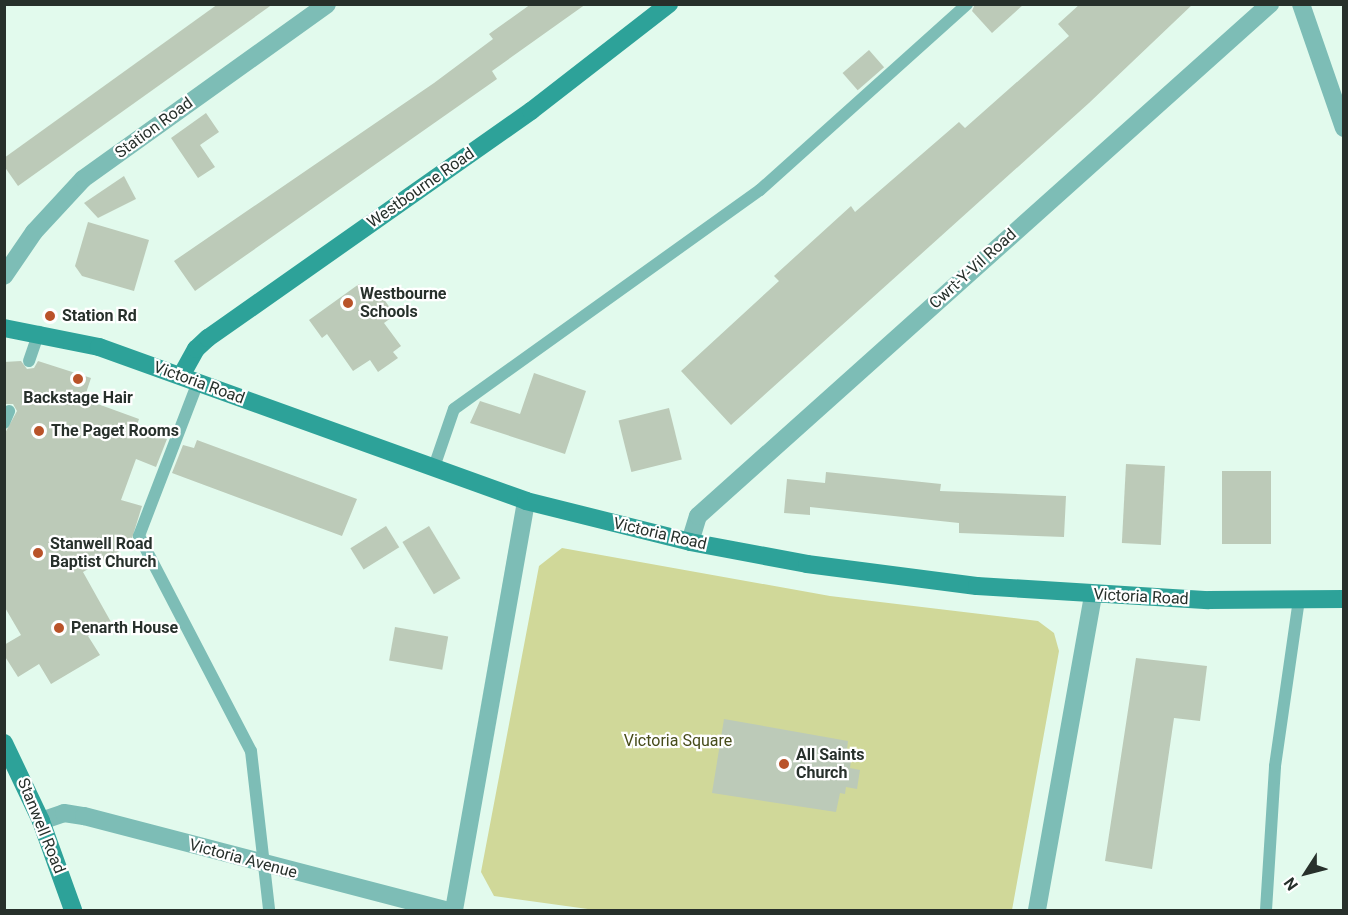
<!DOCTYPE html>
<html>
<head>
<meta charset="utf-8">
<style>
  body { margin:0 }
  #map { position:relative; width:1348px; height:915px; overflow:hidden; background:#e2faed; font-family:Roboto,sans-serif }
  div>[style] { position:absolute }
  .green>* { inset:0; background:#d0d899 }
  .building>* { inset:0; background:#bccab8; transform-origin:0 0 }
  .lane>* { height:12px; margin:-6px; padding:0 6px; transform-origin:6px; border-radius:6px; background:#7dbdb6 }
  .street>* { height:18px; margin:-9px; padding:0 9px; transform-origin:9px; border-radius:9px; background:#7dbdb6 }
  .secondary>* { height:18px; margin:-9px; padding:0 9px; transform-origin:9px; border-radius:9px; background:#2da299 }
  .dots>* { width:16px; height:16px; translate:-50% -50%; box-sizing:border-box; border:3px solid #fff; border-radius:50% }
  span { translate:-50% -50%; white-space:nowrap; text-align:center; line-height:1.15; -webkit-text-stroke:4.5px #fff; paint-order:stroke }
  .street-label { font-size:16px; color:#27302b }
  .poi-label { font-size:16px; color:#27302b; font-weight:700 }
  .left { translate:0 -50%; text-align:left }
  .park-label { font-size:16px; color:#474c1a }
  .frame { position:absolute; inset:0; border:6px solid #27302b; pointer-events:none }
  .north { position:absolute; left:1276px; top:843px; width:60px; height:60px; -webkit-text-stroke:4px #fff; paint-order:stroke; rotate:234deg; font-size:16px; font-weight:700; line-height:24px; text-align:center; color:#27302b }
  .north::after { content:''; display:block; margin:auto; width:21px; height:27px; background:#27302b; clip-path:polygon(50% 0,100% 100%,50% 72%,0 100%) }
</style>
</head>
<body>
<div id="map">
  <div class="green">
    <i style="clip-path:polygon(562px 548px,830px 596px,1038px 621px,1054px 633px,1059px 651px,1012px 910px,595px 910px,494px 896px,481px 872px,539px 566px)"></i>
  </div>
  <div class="building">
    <i style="clip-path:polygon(218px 4px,273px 4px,18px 186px,4px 166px,4px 158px)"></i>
    <i style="clip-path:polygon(531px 4px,586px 4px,492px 71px,497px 79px,195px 291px,174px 261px,434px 83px,493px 39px,489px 34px)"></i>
    <i style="clip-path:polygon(975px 4px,1024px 4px,992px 33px,972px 11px)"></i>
    <i style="clip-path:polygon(1080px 4px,1193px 4px,1089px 103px,731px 425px,681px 371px,779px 281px,774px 276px,851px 206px,855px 212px,959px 122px,965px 128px,1069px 36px,1058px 24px)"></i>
    <i style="left:869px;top:50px;width:23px;height:35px;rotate:49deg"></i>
    <i style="clip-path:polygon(206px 113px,219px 132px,200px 145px,215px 167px,198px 178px,171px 138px)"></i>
    <i style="clip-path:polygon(124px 176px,136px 199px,98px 218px,84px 203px)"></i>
    <i style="clip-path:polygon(88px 222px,149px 240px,134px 291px,82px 276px,75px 266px)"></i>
    <i style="clip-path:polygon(359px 284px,366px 294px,376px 288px,395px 315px,384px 323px,401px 346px,393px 352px,398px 358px,378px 372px,370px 360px,353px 371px,327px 334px,322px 338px,309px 320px)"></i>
    <i style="clip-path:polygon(21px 361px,27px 369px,34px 368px,38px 361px,91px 378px,84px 399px,139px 419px,136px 428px,167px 439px,156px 467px,136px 459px,121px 500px,142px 506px,130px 545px,83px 572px,111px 622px,88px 636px,100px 655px,51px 684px,39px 664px,18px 677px,4px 655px,4px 645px,21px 635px,4px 606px,4px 435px,17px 411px,13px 404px,4px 404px,4px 362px)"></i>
    <i style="clip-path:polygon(534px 373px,586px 391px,565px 454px,470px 423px,480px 401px,520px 414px)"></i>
    <i style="left:669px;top:408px;width:53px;height:52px;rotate:76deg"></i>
    <i style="clip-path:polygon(197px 440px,357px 499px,342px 536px,172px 473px,183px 445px,194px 448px)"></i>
    <i style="left:1126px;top:464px;width:39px;height:79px;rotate:3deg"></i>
    <i style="left:1222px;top:471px;width:49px;height:73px"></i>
    <i style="clip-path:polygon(826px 472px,941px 484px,940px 491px,1066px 496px,1064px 537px,959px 533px,959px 523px,810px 507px,810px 515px,784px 513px,787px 479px,825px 483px)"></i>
    <i style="left:386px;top:526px;width:25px;height:42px;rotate:58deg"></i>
    <i style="left:429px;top:526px;width:61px;height:31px;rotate:59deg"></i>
    <i style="left:395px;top:627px;width:54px;height:34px;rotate:10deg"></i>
    <i style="clip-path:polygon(1136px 658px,1207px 666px,1200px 721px,1174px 718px,1152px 869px,1105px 861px)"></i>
    <i style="clip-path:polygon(724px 719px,848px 741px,846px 759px,851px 761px,850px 768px,860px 770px,857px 789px,846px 787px,845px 794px,840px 793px,836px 812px,712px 793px)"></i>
  </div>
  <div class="lane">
    <i style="left:29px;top:361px;width:31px;rotate:-71deg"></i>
    <i style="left:198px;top:382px;width:165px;rotate:111deg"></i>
    <i style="left:139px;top:536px;width:242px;rotate:62.5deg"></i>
    <i style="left:251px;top:751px;width:160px;rotate:83.5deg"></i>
    <i style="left:4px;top:423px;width:13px;rotate:-67deg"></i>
    <i style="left:434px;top:467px;width:61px;rotate:-71deg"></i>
    <i style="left:454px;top:409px;width:376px;rotate:-35.6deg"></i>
    <i style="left:760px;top:190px;width:278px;rotate:-41.9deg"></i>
    <i style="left:1266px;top:910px;width:144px;rotate:-86.4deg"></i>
    <i style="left:1275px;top:766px;width:168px;rotate:-81.8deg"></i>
  </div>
  <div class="street">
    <i style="left:1301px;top:4px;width:131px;rotate:70.9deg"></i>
    <i style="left:4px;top:276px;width:53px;rotate:-55.7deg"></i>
    <i style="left:34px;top:232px;width:72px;rotate:-47.2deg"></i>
    <i style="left:83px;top:179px;width:300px;rotate:-35.6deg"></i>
    <i style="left:690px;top:542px;width:27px;rotate:-73deg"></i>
    <i style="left:698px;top:516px;width:768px;rotate:-41.83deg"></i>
    <i style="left:41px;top:821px;width:24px;rotate:-19deg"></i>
    <i style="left:64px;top:813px;width:20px;rotate:9deg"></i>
    <i style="left:84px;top:816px;width:373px;rotate:14.6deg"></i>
    <i style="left:454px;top:910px;width:415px;rotate:-80deg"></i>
    <i style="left:1037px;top:910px;width:320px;rotate:-79.9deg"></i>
  </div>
  <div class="secondary">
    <i style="left:4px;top:328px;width:97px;rotate:11.3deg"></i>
    <i style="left:99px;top:347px;width:454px;rotate:19.8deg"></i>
    <i style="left:526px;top:501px;width:169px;rotate:14deg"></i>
    <i style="left:690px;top:542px;width:119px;rotate:10.6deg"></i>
    <i style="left:807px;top:564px;width:171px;rotate:7.4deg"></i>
    <i style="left:977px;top:586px;width:232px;rotate:3.5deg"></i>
    <i style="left:1209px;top:600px;width:135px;rotate:-0.4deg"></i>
    <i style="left:181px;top:376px;width:31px;rotate:-61deg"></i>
    <i style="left:196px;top:349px;width:16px;rotate:-43deg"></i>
    <i style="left:208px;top:338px;width:395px;rotate:-35.1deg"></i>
    <i style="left:531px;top:111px;width:175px;rotate:-37.8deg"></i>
    <i style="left:4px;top:743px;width:86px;rotate:64.6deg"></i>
    <i style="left:41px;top:821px;width:95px;rotate:70.2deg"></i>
  </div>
  <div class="dots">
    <i style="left:348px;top:303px;background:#b95329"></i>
    <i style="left:50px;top:316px;background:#b95329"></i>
    <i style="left:78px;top:379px;background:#b95329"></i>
    <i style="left:39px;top:431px;background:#b95329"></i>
    <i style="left:38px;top:553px;background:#b95329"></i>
    <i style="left:59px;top:628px;background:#b95329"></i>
    <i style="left:784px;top:764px;background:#b95329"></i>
  </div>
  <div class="street-label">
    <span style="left:154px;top:128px;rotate:-36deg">Station Road</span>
    <span style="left:421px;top:188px;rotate:-35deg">Westbourne Road</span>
    <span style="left:973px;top:269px;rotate:-42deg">Cwrt-Y-Vil Road</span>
    <span style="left:199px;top:383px;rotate:20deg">Victoria Road</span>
    <span style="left:660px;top:534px;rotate:13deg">Victoria Road</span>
    <span style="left:1141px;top:597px;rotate:3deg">Victoria Road</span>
    <span style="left:41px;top:826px;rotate:68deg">Stanwell Road</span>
    <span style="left:243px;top:859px;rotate:15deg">Victoria Avenue</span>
  </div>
  <div class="poi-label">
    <span class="left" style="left:360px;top:303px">Westbourne<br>Schools</span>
    <span class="left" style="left:62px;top:316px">Station Rd</span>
    <span style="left:78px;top:398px">Backstage Hair</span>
    <span class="left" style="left:51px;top:431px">The Paget Rooms</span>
    <span class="left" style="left:50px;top:553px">Stanwell Road<br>Baptist Church</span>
    <span class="left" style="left:71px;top:628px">Penarth House</span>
    <span class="left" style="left:796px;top:764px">All Saints<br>Church</span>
  </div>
  <div class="park-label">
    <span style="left:678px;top:741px">Victoria Square</span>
  </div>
  <div class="frame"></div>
  <div class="north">N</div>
</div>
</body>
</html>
